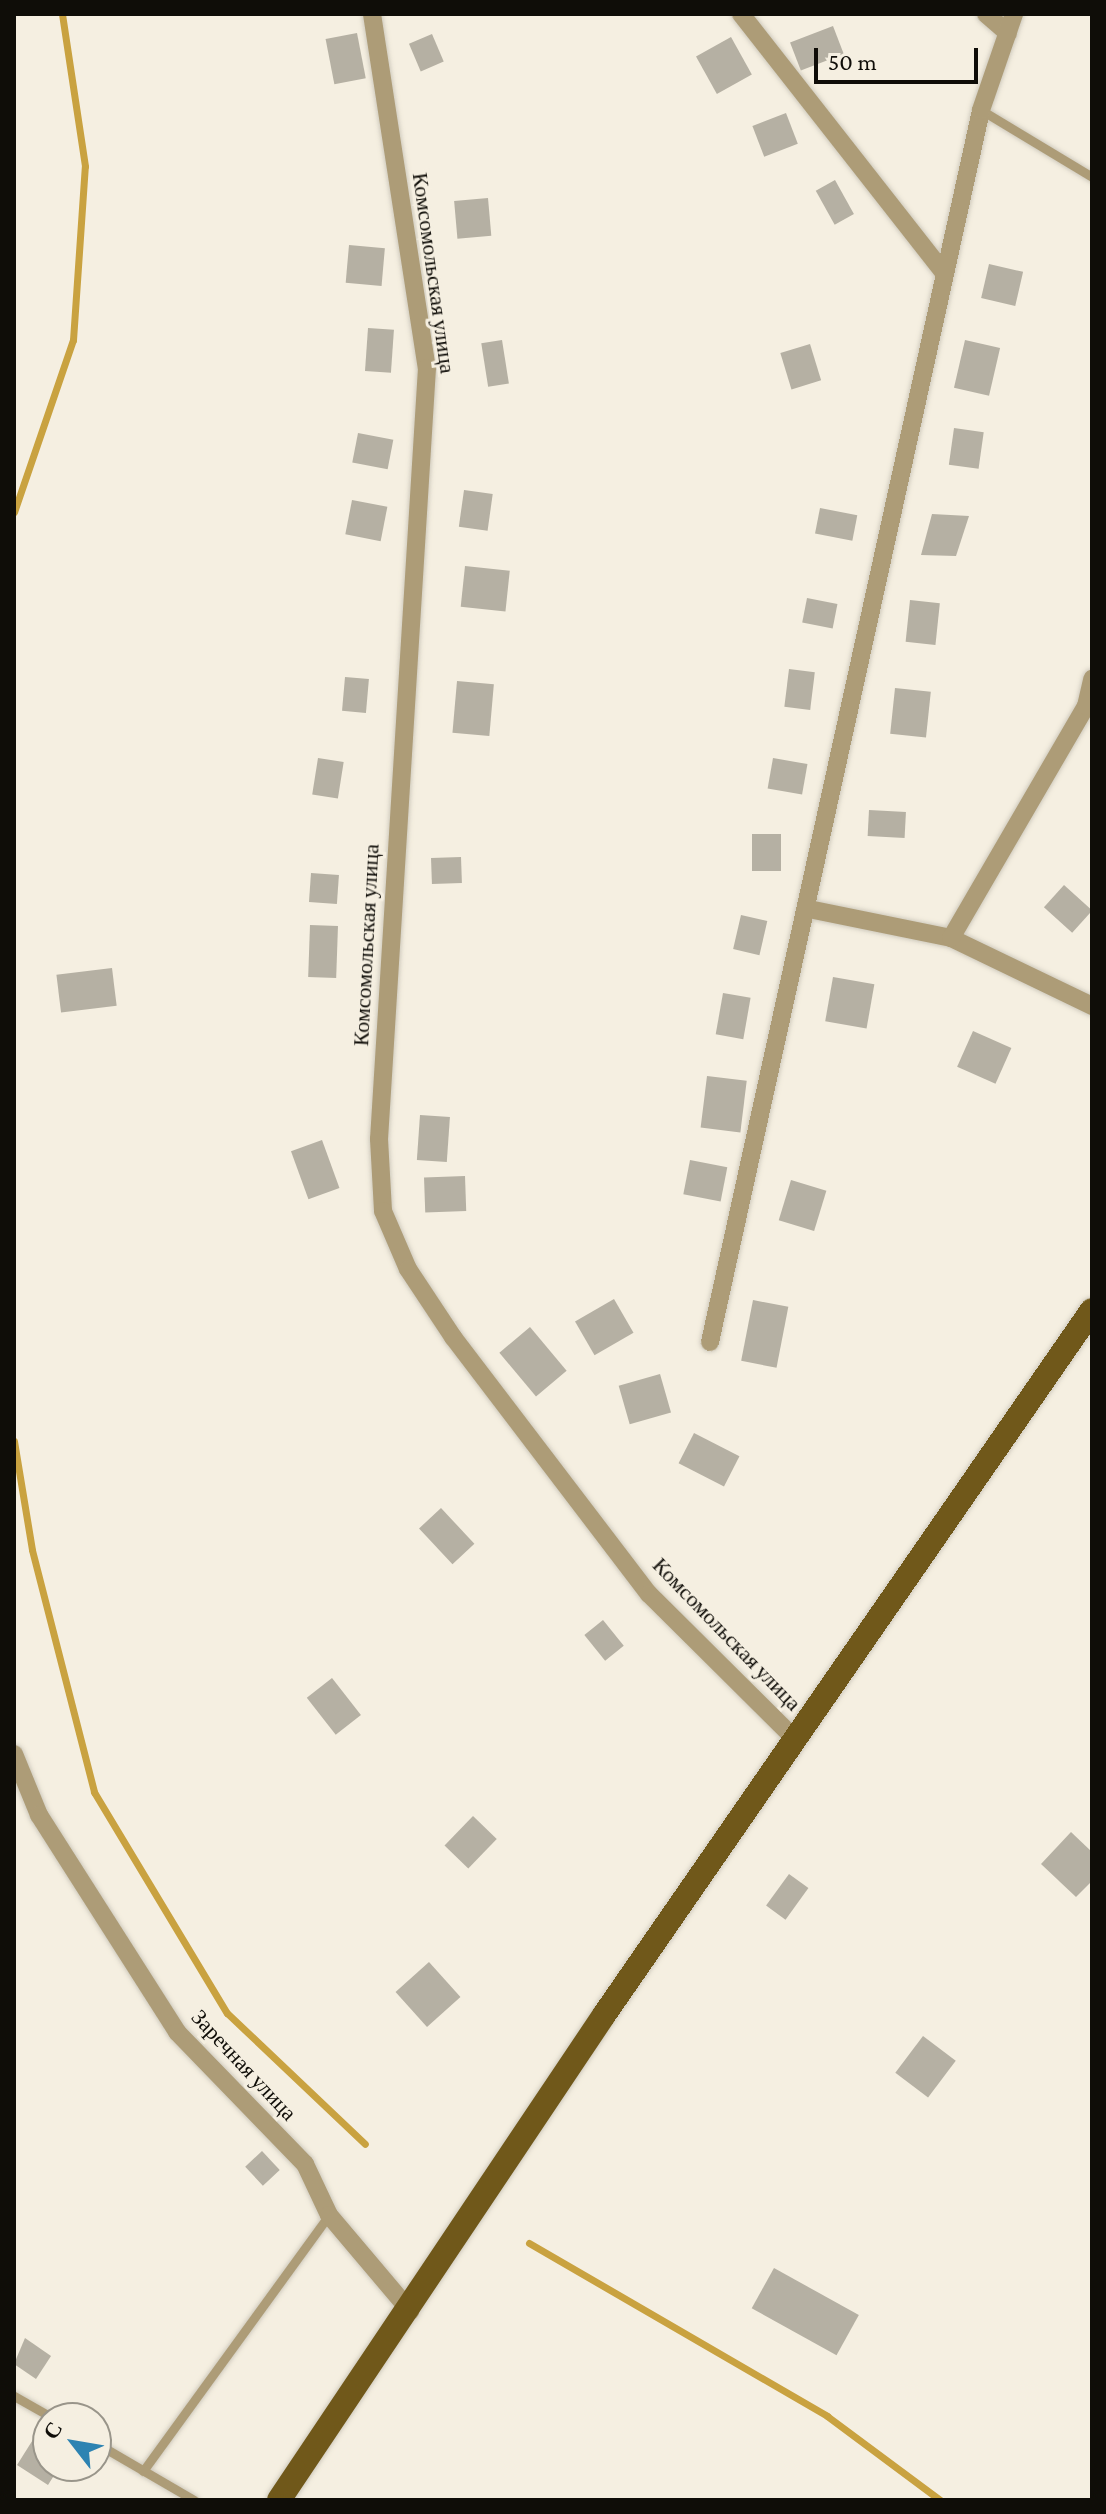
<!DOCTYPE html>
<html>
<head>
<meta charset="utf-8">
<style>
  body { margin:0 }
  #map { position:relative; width:1106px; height:2514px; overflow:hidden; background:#f5efe1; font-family:"Crimson Pro",serif }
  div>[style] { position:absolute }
  .stream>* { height:7px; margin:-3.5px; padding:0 3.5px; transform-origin:3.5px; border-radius:3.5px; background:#c9a240 }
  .building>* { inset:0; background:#b5b0a3; transform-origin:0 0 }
  .roads { filter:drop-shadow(0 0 2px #d0cbbe) drop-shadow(0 0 2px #d0cbbe) }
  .lane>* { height:9px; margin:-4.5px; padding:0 4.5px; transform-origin:4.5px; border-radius:4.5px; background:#ad9c77 }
  .street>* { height:18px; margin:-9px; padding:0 9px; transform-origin:9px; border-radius:9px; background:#ad9c77 }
  .primary>* { height:24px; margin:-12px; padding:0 12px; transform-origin:12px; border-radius:12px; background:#70581a }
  span { translate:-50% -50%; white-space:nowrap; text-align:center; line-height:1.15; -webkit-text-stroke:6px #f5efe1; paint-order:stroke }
  .street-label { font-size:22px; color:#0f0d08 }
  .frame { position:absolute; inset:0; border:16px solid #0f0d08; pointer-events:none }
  .north { position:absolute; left:32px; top:2402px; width:80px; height:80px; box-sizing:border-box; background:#f5efe1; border:2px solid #99958a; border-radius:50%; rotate:301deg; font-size:22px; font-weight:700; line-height:32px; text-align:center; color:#0f0d08 }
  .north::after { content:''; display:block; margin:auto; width:28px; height:36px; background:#2d83b2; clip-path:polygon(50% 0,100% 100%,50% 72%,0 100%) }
  .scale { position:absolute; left:814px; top:48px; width:164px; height:36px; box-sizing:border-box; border:4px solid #0f0d08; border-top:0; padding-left:10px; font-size:24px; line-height:28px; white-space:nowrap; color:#0f0d08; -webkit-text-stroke:6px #f5efe1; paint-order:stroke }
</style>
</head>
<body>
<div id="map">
  <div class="stream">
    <i style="left:14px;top:512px;width:182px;rotate:-71.1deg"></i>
    <i style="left:73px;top:340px;width:174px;rotate:-86.1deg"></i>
    <i style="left:85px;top:166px;width:154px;rotate:-98.6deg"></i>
    <i style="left:14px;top:1441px;width:110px;rotate:80.6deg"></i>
    <i style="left:32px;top:1550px;width:250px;rotate:75.6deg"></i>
    <i style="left:94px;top:1792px;width:258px;rotate:59deg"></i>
    <i style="left:227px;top:2013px;width:190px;rotate:43.5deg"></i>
    <i style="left:529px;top:2243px;width:345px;rotate:30.1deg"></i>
    <i style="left:827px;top:2416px;width:141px;rotate:36.6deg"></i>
  </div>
  <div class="building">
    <i style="left:833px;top:26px;width:30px;height:46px;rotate:69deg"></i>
    <i style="left:357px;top:33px;width:46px;height:32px;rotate:79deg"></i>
    <i style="left:432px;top:34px;width:30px;height:25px;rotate:67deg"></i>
    <i style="left:731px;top:37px;width:43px;height:40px;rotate:61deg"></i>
    <i style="left:786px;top:113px;width:33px;height:36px;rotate:69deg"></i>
    <i style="left:835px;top:180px;width:39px;height:22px;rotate:61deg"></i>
    <i style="left:488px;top:198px;width:38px;height:34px;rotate:85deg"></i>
    <i style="left:349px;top:245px;width:36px;height:38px;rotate:5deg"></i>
    <i style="left:989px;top:264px;width:35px;height:35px;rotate:13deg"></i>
    <i style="left:368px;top:328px;width:26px;height:43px;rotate:4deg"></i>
    <i style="left:502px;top:340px;width:44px;height:21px;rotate:81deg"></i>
    <i style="left:965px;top:340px;width:36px;height:49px;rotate:13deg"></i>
    <i style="left:810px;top:344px;width:38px;height:31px;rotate:73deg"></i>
    <i style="left:954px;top:428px;width:30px;height:37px;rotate:8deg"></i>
    <i style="left:358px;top:433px;width:36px;height:30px;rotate:11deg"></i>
    <i style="left:464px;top:490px;width:29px;height:37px;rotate:8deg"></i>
    <i style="left:352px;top:500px;width:36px;height:35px;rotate:11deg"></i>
    <i style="left:820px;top:508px;width:38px;height:26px;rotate:11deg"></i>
    <i style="clip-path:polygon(932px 514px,969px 516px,956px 556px,921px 555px)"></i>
    <i style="left:465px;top:566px;width:45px;height:41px;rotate:6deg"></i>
    <i style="left:807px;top:598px;width:31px;height:25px;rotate:11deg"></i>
    <i style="left:910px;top:600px;width:30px;height:42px;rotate:6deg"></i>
    <i style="left:789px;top:669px;width:26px;height:38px;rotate:7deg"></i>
    <i style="left:345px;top:677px;width:24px;height:34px;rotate:5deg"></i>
    <i style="left:457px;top:681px;width:37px;height:52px;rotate:5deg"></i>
    <i style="left:895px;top:688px;width:36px;height:46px;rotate:6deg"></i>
    <i style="left:318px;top:758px;width:26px;height:37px;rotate:9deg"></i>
    <i style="left:773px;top:758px;width:35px;height:31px;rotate:10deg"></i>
    <i style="left:869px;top:810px;width:37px;height:26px;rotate:3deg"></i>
    <i style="left:752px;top:834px;width:29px;height:37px"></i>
    <i style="left:461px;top:857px;width:26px;height:30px;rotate:88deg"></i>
    <i style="left:311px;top:873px;width:28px;height:29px;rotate:4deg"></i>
    <i style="left:1064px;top:885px;width:38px;height:30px;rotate:42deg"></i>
    <i style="left:741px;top:915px;width:27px;height:35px;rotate:13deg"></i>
    <i style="left:310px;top:925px;width:28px;height:52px;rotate:2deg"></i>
    <i style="left:112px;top:968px;width:38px;height:56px;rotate:83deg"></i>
    <i style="left:833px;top:977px;width:42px;height:45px;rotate:10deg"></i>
    <i style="left:723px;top:993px;width:28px;height:42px;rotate:10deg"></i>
    <i style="left:973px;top:1031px;width:42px;height:39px;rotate:24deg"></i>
    <i style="left:707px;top:1076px;width:40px;height:52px;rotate:7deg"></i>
    <i style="left:420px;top:1115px;width:30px;height:45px;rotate:4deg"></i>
    <i style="left:322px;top:1140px;width:51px;height:33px;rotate:70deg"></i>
    <i style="left:690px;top:1160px;width:38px;height:35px;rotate:11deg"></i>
    <i style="left:465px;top:1176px;width:35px;height:41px;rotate:88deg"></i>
    <i style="left:791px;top:1180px;width:37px;height:42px;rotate:17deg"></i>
    <i style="left:614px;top:1299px;width:39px;height:45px;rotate:60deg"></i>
    <i style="left:753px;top:1300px;width:36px;height:62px;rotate:11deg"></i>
    <i style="left:530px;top:1327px;width:57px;height:40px;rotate:50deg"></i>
    <i style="left:660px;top:1374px;width:40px;height:43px;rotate:74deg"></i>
    <i style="left:694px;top:1433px;width:51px;height:34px;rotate:27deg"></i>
    <i style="left:441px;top:1508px;width:49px;height:30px;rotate:47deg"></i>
    <i style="left:603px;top:1620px;width:33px;height:24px;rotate:51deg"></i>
    <i style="left:332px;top:1678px;width:47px;height:32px;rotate:52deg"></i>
    <i style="left:473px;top:1816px;width:33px;height:41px;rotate:44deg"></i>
    <i style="clip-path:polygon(1071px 1832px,1092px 1852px,1092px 1881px,1076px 1897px,1041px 1864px)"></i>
    <i style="left:789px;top:1874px;width:24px;height:39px;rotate:36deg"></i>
    <i style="left:429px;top:1962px;width:47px;height:45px;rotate:48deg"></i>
    <i style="left:923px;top:2036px;width:41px;height:46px;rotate:37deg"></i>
    <i style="left:262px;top:2151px;width:26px;height:23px;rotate:47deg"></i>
    <i style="left:774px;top:2268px;width:97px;height:46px;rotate:29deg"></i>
    <i style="clip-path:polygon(25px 2338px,51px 2356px,36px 2379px,14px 2364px)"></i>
    <i style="clip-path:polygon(34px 2438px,48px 2447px,48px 2466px,60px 2466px,48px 2485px,17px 2465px)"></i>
  </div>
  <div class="roads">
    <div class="lane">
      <i style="left:981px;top:110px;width:130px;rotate:31.1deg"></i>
      <i style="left:14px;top:2396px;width:45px;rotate:29.4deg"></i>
      <i style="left:96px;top:2443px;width:113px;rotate:30.2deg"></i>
      <i style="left:143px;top:2471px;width:316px;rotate:-54deg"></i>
    </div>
    <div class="street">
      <i style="left:372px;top:14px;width:358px;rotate:81.2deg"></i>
      <i style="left:427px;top:368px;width:772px;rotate:93.56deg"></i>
      <i style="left:379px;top:1139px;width:72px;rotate:86.8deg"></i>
      <i style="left:383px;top:1211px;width:63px;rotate:66.7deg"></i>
      <i style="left:408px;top:1269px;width:82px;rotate:56.5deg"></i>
      <i style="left:453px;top:1337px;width:323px;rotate:52.7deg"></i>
      <i style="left:649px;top:1594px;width:204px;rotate:44.8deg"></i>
      <i style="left:741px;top:14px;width:329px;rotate:51.9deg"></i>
      <i style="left:986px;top:14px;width:29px;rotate:41deg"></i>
      <i style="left:809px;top:909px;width:145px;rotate:11.5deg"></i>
      <i style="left:951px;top:938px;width:157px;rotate:25.7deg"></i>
      <i style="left:951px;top:938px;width:268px;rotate:-59.8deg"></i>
      <i style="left:1086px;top:706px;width:28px;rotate:-77deg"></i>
      <i style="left:710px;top:1342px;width:1261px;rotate:-77.59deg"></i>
      <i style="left:981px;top:110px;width:102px;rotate:-71deg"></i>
      <i style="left:14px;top:1754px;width:66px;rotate:67.7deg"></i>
      <i style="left:39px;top:1815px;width:257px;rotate:57.5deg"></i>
      <i style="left:177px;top:2032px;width:184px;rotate:45.9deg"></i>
      <i style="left:305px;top:2164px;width:56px;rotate:64.8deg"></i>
      <i style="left:329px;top:2215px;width:126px;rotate:49.8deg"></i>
    </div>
    <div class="primary">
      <i style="left:279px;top:2500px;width:584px;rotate:-56.17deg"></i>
      <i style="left:604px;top:2015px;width:857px;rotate:-55.31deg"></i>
    </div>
  </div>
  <div class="street-label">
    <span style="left:434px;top:273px;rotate:82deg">Комсомольская улица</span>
    <span style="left:366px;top:945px;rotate:-87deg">Комсомольская улица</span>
    <span style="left:727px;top:1634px;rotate:46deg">Комсомольская улица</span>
    <span style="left:244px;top:2065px;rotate:47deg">Заречная улица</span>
  </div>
  <div class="frame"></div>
  <div class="north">С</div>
  <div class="scale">50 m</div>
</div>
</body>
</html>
